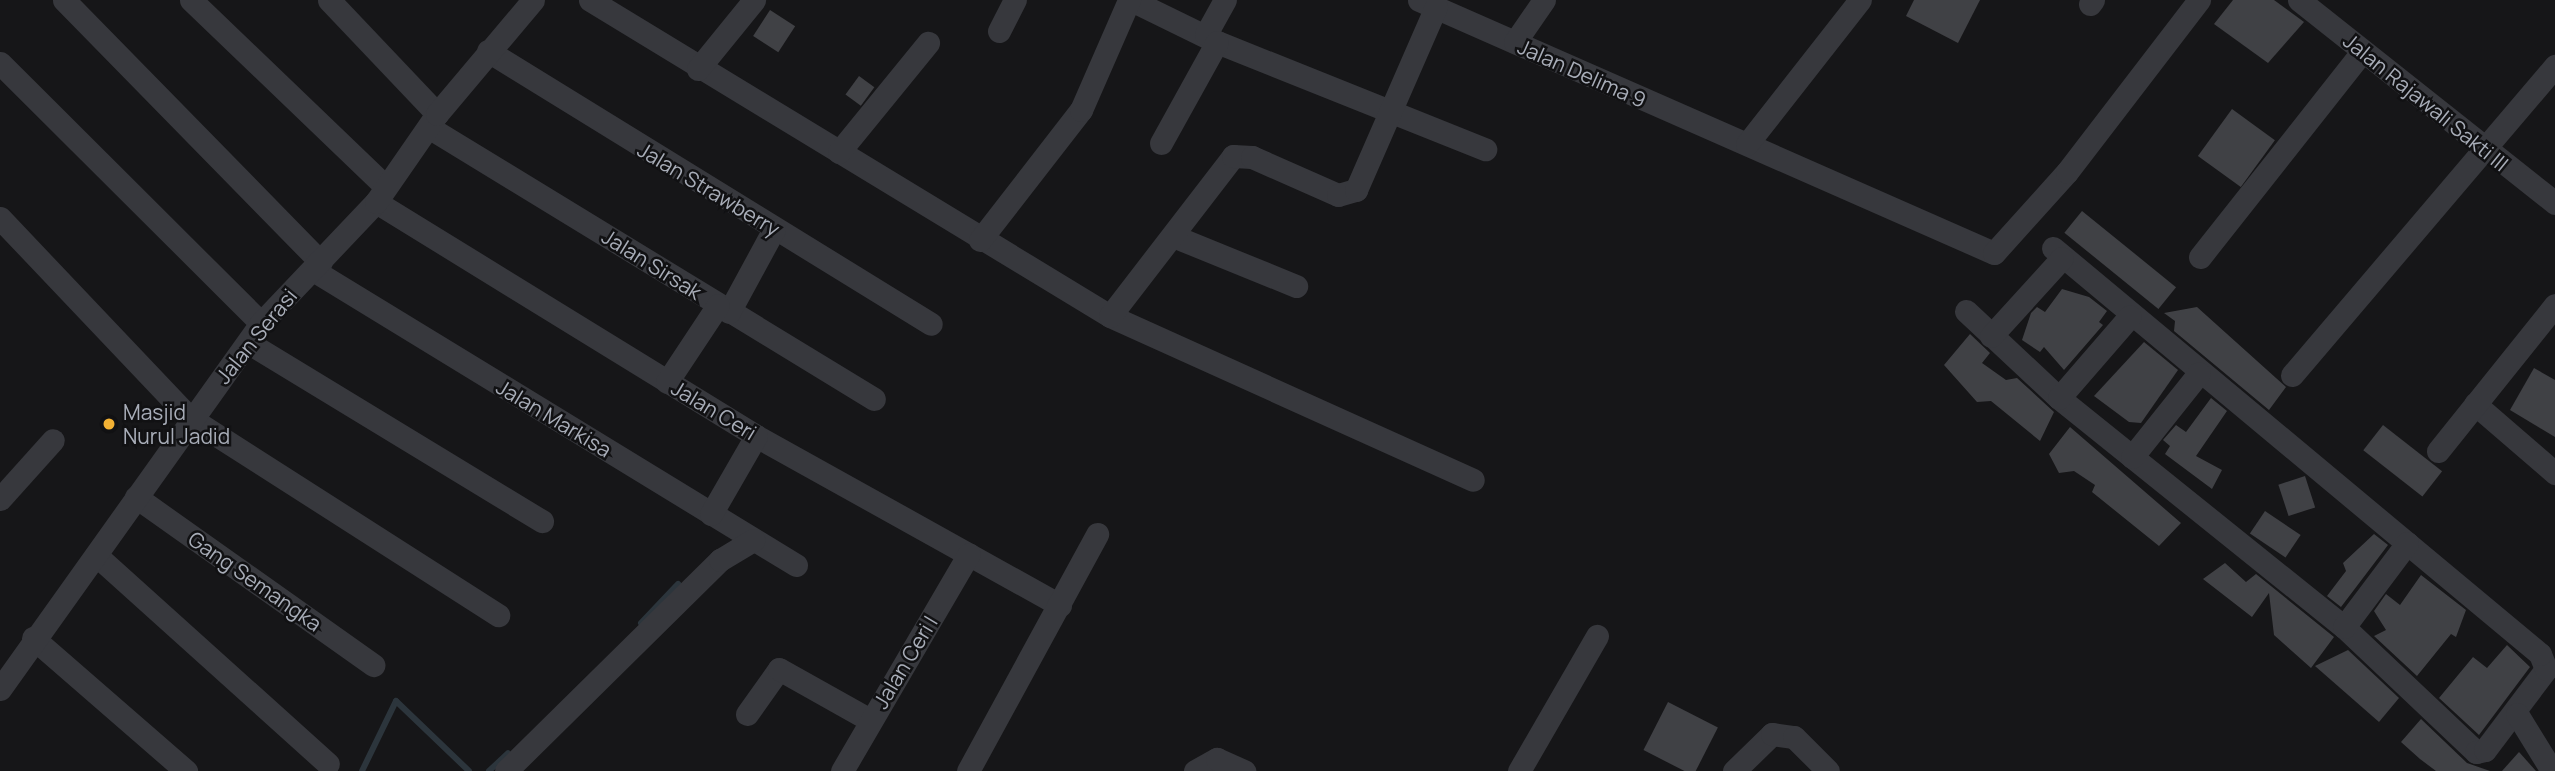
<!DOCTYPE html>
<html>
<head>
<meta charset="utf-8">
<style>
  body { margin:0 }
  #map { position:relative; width:2555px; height:771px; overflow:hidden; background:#161618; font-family:Manrope,sans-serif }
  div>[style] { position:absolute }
  .stream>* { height:6px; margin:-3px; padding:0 3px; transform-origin:3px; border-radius:3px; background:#2c353c }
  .building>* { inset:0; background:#404145; transform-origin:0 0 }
  .street>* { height:23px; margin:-11.5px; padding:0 11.5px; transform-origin:11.5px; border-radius:11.5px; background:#37383d }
  .dots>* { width:19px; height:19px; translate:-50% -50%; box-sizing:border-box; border:4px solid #111113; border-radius:50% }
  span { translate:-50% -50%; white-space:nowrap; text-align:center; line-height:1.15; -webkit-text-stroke:5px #111113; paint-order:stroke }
  .street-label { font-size:21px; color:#a8adb8 }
  .poi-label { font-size:21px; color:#a8adb8 }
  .left { translate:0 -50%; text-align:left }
</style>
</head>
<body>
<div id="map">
  <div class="stream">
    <i style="left:641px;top:623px;width:54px;rotate:-46.5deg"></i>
    <i style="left:362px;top:771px;width:78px;rotate:-64.1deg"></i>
    <i style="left:396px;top:701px;width:101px;rotate:43.8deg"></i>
    <i style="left:489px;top:771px;width:26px;rotate:-43deg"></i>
  </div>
  <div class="building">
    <i style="clip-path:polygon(1914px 0,1980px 0,1958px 43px,1906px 16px)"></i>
    <i style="clip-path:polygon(2233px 0,2274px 0,2304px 22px,2268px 63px,2214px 24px)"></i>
    <i style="left:770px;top:10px;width:30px;height:31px;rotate:33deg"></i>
    <i style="left:859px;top:76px;width:19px;height:23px;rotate:36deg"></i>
    <i style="left:2232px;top:109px;width:53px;height:58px;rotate:36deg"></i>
    <i style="left:2082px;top:211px;width:121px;height:28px;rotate:39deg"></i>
    <i style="clip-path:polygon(2062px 289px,2089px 297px,2107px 311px,2099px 322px,2103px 325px,2064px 370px,2044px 347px,2040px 352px,2022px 340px,2031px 313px,2037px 307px,2045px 312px)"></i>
    <i style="clip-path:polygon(2197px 307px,2286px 387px,2269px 410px,2174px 331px,2175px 321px,2164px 313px)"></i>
    <i style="clip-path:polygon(1970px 334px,1990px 353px,1982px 363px,2006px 380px,2017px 378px,2054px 412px,2040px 441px,1991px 401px,1977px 402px,1944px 365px)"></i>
    <i style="clip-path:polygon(2144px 342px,2178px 370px,2141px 423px,2129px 422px,2094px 396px)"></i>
    <i style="clip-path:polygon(2534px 368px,2555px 380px,2555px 437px,2510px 410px)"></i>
    <i style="clip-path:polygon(2211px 398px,2227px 411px,2196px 456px,2222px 470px,2212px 489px,2165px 454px,2170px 446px,2163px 440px,2176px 425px,2186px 432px)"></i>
    <i style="left:2383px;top:425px;width:75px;height:32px;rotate:38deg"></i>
    <i style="clip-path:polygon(2070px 427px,2181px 523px,2159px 546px,2092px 492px,2095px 485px,2074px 471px,2059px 473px,2049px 454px)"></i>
    <i style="left:2305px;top:476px;width:33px;height:28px;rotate:72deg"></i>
    <i style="left:2265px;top:511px;width:43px;height:27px;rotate:34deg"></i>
    <i style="clip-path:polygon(2374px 534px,2388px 545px,2341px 607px,2327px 596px,2346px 571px,2343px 563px)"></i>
    <i style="clip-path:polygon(2225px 563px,2246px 582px,2256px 574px,2334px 637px,2311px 668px,2274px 635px,2269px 593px,2252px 617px,2203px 579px)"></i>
    <i style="clip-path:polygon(2421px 575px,2466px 610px,2456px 637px,2451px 634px,2417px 676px,2374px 636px,2386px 630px,2374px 611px,2386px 594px,2400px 605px)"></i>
    <i style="clip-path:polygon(2507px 645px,2530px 667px,2479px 735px,2439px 698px,2473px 657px,2487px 668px)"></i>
    <i style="clip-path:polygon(2348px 650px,2399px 698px,2379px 722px,2315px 666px)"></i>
    <i style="left:1668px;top:702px;width:56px;height:54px;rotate:27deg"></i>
    <i style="clip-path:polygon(2421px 719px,2467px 763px,2490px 771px,2436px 771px,2420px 759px,2401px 742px)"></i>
    <i style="clip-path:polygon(2519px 752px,2536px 771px,2502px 771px)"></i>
  </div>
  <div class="street">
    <i style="left:64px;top:0;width:367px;rotate:45.6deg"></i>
    <i style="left:191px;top:0;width:269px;rotate:43.8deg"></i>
    <i style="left:329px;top:0;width:157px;rotate:46.5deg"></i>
    <i style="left:590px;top:0;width:608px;rotate:31.29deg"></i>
    <i style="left:1110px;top:316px;width:398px;rotate:24.3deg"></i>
    <i style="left:1131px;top:0;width:96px;rotate:26deg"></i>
    <i style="left:1217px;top:42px;width:289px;rotate:21.8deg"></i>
    <i style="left:1419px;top:0;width:628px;rotate:23.75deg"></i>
    <i style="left:1994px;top:253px;width:109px;rotate:-48deg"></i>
    <i style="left:2067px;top:172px;width:217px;rotate:-52.5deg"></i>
    <i style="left:2299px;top:0;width:327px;rotate:38.4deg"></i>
    <i style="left:2090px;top:4px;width:5px;rotate:-53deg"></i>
    <i style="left:999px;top:31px;width:35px;rotate:-63deg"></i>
    <i style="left:1206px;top:34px;width:39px;rotate:-61deg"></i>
    <i style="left:1515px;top:42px;width:51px;rotate:-55.4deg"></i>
    <i style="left:488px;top:51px;width:520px;rotate:31.64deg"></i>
    <i style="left:0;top:63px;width:368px;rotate:44.9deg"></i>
    <i style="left:698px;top:69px;width:89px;rotate:-50.9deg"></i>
    <i style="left:430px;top:128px;width:520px;rotate:31.4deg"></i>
    <i style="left:1161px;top:143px;width:115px;rotate:-61deg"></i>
    <i style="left:1747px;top:144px;width:183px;rotate:-51.9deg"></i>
    <i style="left:839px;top:152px;width:141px;rotate:-50.8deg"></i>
    <i style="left:376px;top:202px;width:446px;rotate:31.6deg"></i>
    <i style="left:756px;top:436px;width:348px;rotate:29.1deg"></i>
    <i style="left:0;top:218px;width:276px;rotate:46.5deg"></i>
    <i style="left:190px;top:418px;width:366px;rotate:32.6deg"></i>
    <i style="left:1173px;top:236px;width:133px;rotate:22.1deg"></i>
    <i style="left:980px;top:240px;width:165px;rotate:-52.2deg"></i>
    <i style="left:1081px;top:110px;width:120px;rotate:-66.4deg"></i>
    <i style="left:2200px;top:257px;width:261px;rotate:-51.7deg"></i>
    <i style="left:313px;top:270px;width:566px;rotate:31.42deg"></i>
    <i style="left:1966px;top:311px;width:127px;rotate:43.1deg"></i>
    <i style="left:2059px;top:398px;width:366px;rotate:38.8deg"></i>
    <i style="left:2344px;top:627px;width:182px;rotate:43.4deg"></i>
    <i style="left:2476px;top:752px;width:9px;rotate:-13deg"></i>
    <i style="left:2485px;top:750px;width:101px;rotate:-53deg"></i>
    <i style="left:2546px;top:669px;width:16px;rotate:-112deg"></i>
    <i style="left:2540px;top:654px;width:634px;rotate:-140.18deg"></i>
    <i style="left:729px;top:312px;width:94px;rotate:-61.5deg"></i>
    <i style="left:1110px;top:316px;width:202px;rotate:-52.4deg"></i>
    <i style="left:1233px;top:156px;width:19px;rotate:3deg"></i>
    <i style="left:1252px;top:157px;width:94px;rotate:23.8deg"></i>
    <i style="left:1338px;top:195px;width:19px;rotate:-16deg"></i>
    <i style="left:1356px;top:190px;width:200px;rotate:-66.4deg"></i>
    <i style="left:1991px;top:336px;width:105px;rotate:-47.7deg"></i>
    <i style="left:249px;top:343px;width:343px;rotate:31.3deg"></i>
    <i style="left:2292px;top:375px;width:406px;rotate:-49.6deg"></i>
    <i style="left:667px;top:382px;width:92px;rotate:-56.5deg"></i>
    <i style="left:2059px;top:398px;width:108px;rotate:-49.1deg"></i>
    <i style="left:2475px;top:404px;width:106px;rotate:40.8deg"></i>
    <i style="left:2438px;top:451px;width:187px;rotate:-51.3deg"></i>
    <i style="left:2132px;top:457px;width:107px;rotate:-51.4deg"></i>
    <i style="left:136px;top:497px;width:291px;rotate:35.3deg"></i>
    <i style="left:0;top:499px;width:79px;rotate:-48.1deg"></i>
    <i style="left:711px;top:514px;width:90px;rotate:-60deg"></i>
    <i style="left:96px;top:555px;width:312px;rotate:42deg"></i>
    <i style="left:2344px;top:627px;width:105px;rotate:-53.1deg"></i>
    <i style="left:33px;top:638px;width:203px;rotate:41deg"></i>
    <i style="left:0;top:689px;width:450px;rotate:-54.5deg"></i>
    <i style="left:261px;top:323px;width:167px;rotate:-46.5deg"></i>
    <i style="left:376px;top:202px;width:107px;rotate:-55.3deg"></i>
    <i style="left:437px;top:114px;width:149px;rotate:-49.9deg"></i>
    <i style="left:747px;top:714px;width:55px;rotate:-54.6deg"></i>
    <i style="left:779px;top:669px;width:104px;rotate:29.3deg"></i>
    <i style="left:2517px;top:714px;width:67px;rotate:58.4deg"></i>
    <i style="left:506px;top:771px;width:301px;rotate:-44.6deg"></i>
    <i style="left:720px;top:560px;width:39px;rotate:-31deg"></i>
    <i style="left:842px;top:771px;width:251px;rotate:-59.7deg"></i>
    <i style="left:968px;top:771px;width:270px;rotate:-61.4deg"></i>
    <i style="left:1195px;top:771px;width:25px;rotate:-29deg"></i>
    <i style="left:1217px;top:759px;width:30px;rotate:24deg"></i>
    <i style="left:1519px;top:771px;width:156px;rotate:-60deg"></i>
    <i style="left:1734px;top:771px;width:53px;rotate:-44.2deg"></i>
    <i style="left:1772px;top:734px;width:22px;rotate:8deg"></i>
    <i style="left:1794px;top:737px;width:48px;rotate:45deg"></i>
  </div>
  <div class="dots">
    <i style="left:109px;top:424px;background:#f2b134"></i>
  </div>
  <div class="street-label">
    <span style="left:1582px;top:73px;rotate:24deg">Jalan Delima 9</span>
    <span style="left:2426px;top:102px;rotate:39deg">Jalan Rajawali Sakti III</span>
    <span style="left:709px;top:189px;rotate:31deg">Jalan Strawberry</span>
    <span style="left:652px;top:264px;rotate:32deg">Jalan Sirsak</span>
    <span style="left:256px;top:336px;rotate:-51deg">Jalan Serasi</span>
    <span style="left:714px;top:410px;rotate:31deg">Jalan Ceri</span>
    <span style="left:554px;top:418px;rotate:31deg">Jalan Markisa</span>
    <span style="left:255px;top:581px;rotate:35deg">Gang Semangka</span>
    <span style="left:905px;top:662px;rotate:-59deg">Jalan Ceri I</span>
  </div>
  <div class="poi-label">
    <span class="left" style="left:123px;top:424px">Masjid<br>Nurul Jadid</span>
  </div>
</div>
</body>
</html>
